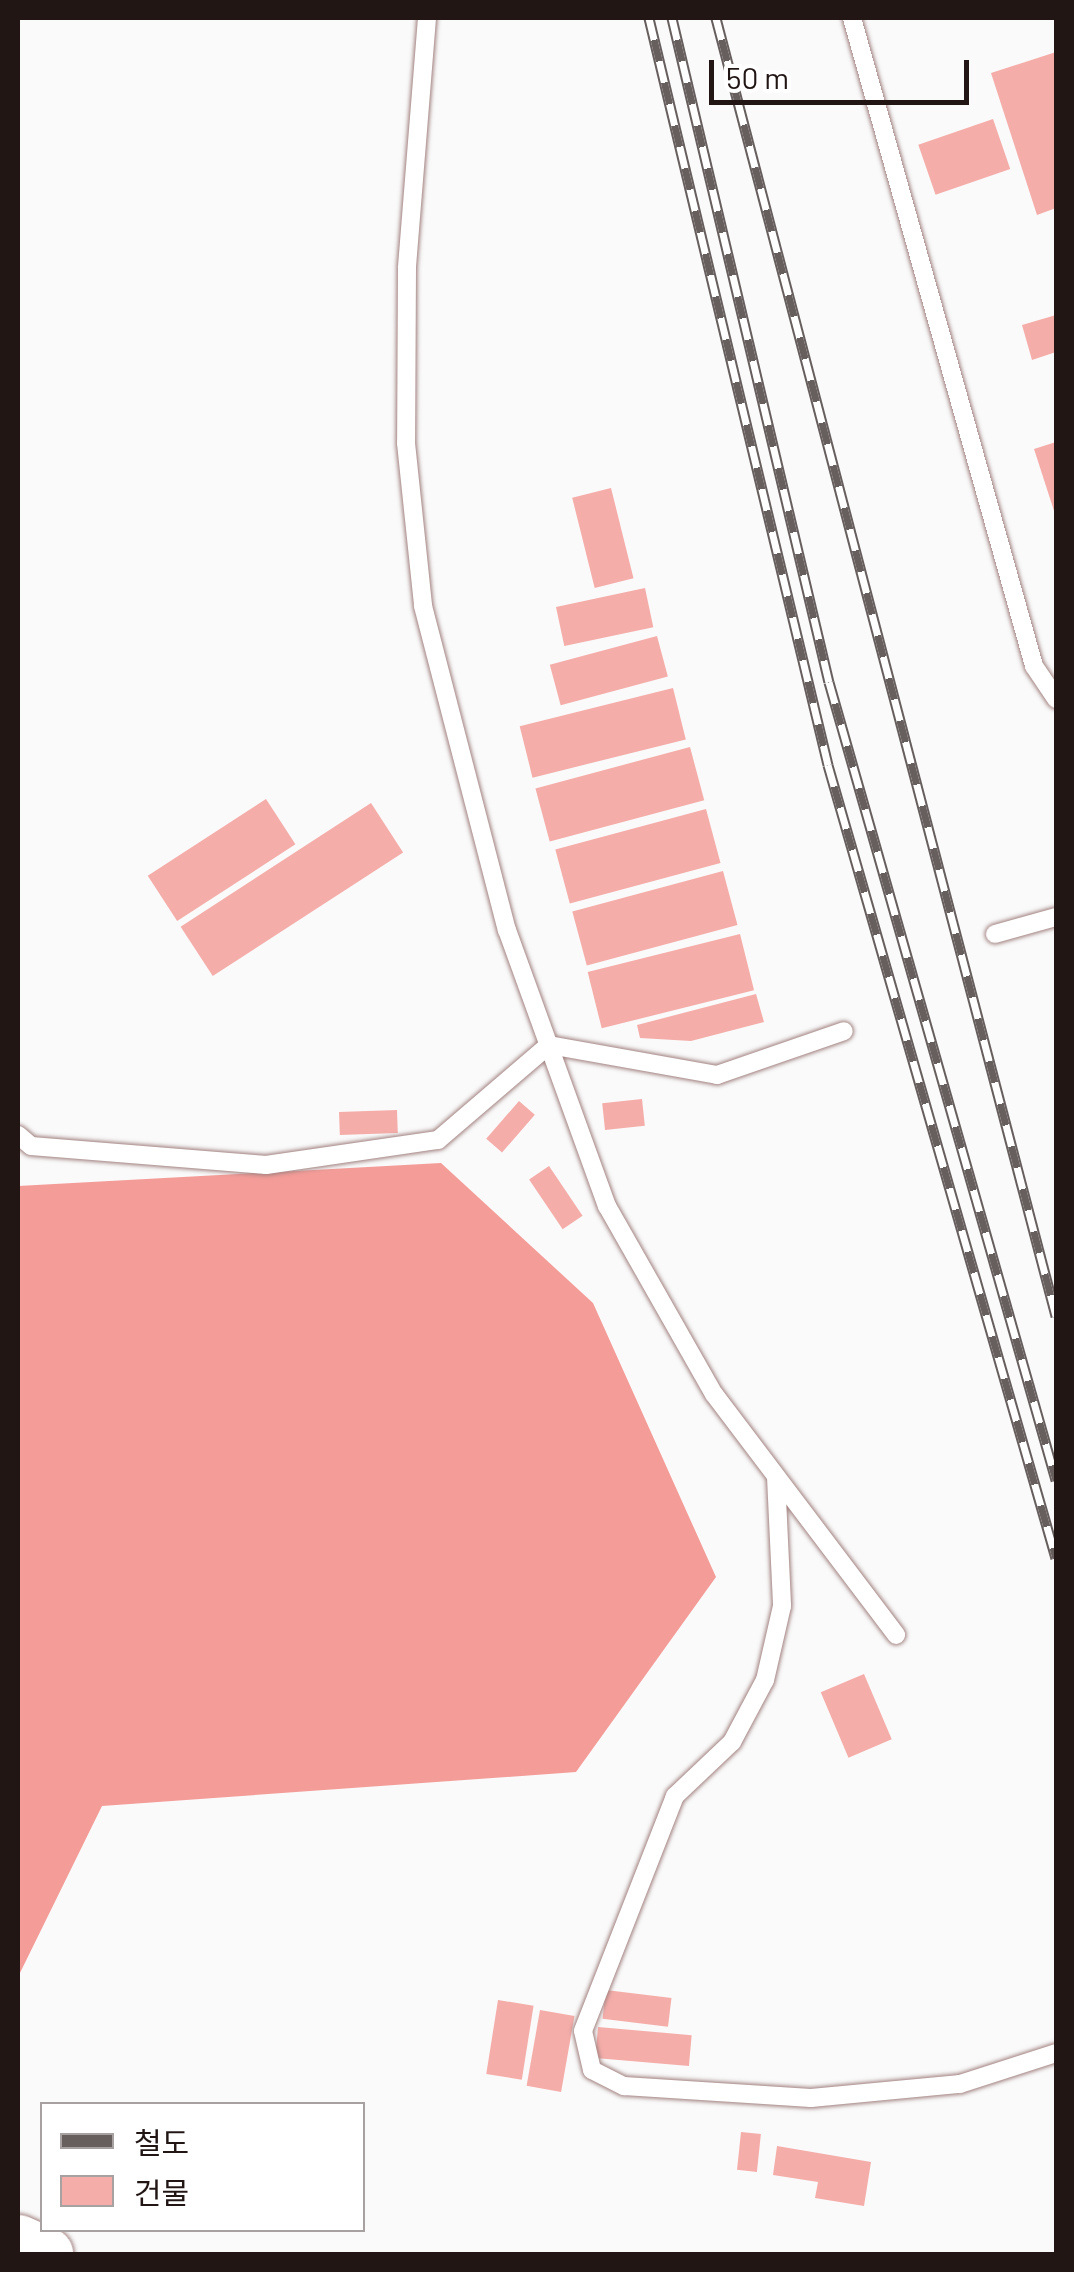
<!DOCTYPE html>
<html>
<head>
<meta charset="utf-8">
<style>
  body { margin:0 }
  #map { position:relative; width:1074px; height:2272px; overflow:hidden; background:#fafafa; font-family:Barlow,"Noto Sans KR",sans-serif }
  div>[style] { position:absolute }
  .forest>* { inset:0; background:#f49c98 }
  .building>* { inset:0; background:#f5ada9; transform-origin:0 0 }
  .roads { filter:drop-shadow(0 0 2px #a18280) drop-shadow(0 0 2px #a18280) }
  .service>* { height:18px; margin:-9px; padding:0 9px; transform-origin:9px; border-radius:9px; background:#fff }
  .motorway>* { height:55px; margin:-27.5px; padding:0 27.5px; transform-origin:27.5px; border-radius:27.5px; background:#fff }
  .rail>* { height:11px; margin-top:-5.5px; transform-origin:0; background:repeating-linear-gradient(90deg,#fff 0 22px,#675e5e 0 44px); box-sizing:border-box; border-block:2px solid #675e5e }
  span { translate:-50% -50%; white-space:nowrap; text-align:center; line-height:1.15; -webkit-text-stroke:9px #fff; paint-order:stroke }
  .frame { position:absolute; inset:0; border:20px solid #221615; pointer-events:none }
  .legend { position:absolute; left:40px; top:2102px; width:325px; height:130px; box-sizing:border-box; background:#fff; border:2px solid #a7a2a1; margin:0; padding:12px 18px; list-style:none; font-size:30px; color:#221615 }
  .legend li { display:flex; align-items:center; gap:20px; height:50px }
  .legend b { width:50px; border:2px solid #a7a2a1 }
  .scale { position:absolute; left:709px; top:60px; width:260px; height:45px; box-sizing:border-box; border:5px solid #221615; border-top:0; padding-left:12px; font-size:30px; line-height:35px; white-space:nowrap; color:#221615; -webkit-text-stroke:8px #fff; paint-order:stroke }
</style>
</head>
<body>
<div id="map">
  <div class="forest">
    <i style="clip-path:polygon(441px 1163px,593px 1303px,716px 1577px,576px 1772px,102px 1806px,18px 1977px,18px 1186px)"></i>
  </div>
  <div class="building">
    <i style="clip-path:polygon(1056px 52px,1056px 208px,1037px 215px,991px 73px)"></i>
    <i style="left:993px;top:119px;width:53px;height:79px;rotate:71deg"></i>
    <i style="clip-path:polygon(1056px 315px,1056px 352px,1032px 360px,1022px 325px)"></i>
    <i style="clip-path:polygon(1056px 442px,1056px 517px,1034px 449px)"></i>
    <i style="left:611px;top:488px;width:93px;height:40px;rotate:76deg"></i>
    <i style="left:645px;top:588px;width:40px;height:91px;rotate:78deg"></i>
    <i style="left:657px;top:636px;width:42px;height:111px;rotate:75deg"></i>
    <i style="left:673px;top:688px;width:53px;height:158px;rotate:76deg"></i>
    <i style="left:690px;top:747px;width:55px;height:160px;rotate:75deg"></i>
    <i style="left:266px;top:799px;width:54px;height:141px;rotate:57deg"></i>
    <i style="left:371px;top:803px;width:59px;height:227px;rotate:57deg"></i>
    <i style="left:706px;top:809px;width:56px;height:156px;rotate:75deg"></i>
    <i style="left:723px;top:871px;width:56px;height:156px;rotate:75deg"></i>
    <i style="left:740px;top:934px;width:58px;height:157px;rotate:76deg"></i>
    <i style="clip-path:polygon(756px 994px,764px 1022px,691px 1041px,640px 1038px,637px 1025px)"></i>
    <i style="left:642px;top:1099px;width:27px;height:40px;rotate:84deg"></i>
    <i style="left:519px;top:1101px;width:21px;height:50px;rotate:41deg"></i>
    <i style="left:397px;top:1110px;width:23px;height:58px;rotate:88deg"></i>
    <i style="left:549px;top:1166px;width:60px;height:24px;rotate:56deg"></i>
    <i style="left:864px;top:1674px;width:71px;height:47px;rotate:67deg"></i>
    <i style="left:606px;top:1990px;width:66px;height:29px;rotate:7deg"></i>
    <i style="left:498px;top:2000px;width:36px;height:75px;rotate:9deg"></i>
    <i style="left:540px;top:2010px;width:35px;height:77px;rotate:10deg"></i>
    <i style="left:598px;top:2027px;width:94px;height:31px;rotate:5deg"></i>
    <i style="left:741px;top:2132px;width:20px;height:38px;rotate:6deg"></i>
    <i style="clip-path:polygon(777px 2146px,871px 2162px,864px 2206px,815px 2198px,818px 2182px,773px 2175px)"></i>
  </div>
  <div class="roads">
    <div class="service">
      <i style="left:427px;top:18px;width:251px;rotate:94.6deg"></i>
      <i style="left:407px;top:268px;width:175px;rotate:90.3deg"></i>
      <i style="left:406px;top:443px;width:164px;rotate:84deg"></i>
      <i style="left:423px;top:606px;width:335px;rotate:75.5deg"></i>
      <i style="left:507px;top:930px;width:294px;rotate:70.1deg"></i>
      <i style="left:607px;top:1206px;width:216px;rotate:60.4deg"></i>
      <i style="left:714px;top:1394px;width:302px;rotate:52.9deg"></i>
      <i style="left:852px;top:18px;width:673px;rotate:74.31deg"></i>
      <i style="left:1034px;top:666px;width:40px;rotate:56deg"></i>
      <i style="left:995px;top:934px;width:63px;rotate:-15.6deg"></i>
      <i style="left:18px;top:1135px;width:17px;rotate:40deg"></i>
      <i style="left:31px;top:1146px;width:236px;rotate:4.6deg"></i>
      <i style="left:266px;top:1165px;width:174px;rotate:-8.3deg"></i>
      <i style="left:438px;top:1140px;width:146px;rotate:-40.6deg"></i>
      <i style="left:549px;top:1045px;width:171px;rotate:10.1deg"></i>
      <i style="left:717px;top:1075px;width:134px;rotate:-19.1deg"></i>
      <i style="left:776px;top:1477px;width:129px;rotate:87.3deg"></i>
      <i style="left:782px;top:1606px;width:76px;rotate:102.9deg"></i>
      <i style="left:765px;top:1680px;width:70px;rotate:118deg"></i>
      <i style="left:732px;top:1742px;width:79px;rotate:136.5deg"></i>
      <i style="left:675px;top:1796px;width:252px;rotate:111.4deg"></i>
      <i style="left:583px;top:2031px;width:40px;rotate:77deg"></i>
      <i style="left:592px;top:2070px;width:36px;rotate:27deg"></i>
      <i style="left:624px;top:2086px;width:187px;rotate:3.7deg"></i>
      <i style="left:811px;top:2098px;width:150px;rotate:-5.4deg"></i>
      <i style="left:960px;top:2084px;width:101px;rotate:-17.9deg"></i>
    </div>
    <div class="motorway">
      <i style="left:18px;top:2242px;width:30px;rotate:24deg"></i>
    </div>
  </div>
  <div class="rail">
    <i style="left:649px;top:18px;width:768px;rotate:76.52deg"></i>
    <i style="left:828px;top:765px;width:825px;rotate:73.96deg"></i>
    <i style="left:672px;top:18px;width:682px;rotate:76.7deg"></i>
    <i style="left:829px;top:682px;width:830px;rotate:74.12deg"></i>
    <i style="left:716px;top:18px;width:1342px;rotate:75.32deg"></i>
  </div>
  <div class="frame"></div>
  <ul class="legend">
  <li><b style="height:12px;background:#675e5e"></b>철도</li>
  <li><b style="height:28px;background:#f5ada9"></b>건물</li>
  </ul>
  <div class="scale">50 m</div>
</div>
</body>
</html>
